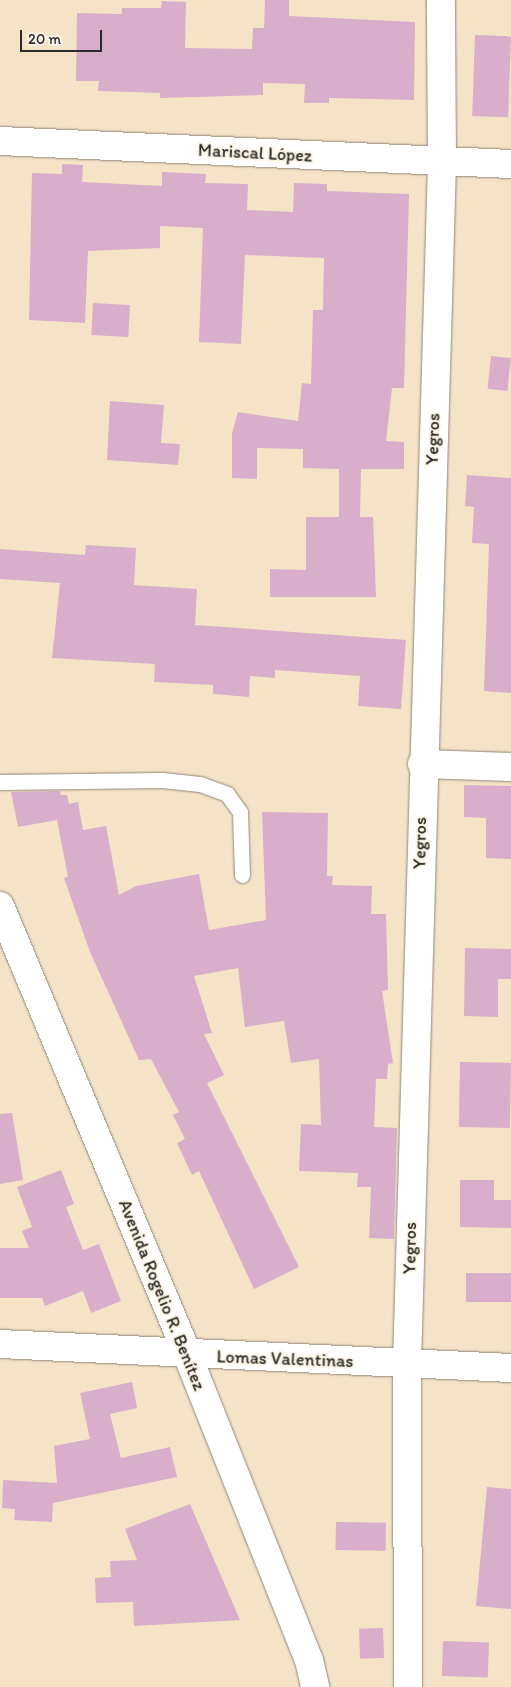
<!DOCTYPE html>
<html>
<head>
<meta charset="utf-8">
<style>
  body { margin:0 }
  #map { position:relative; width:511px; height:1687px; overflow:hidden; background:#f4e3c7; font-family:Itim,sans-serif }
  div>[style] { position:absolute }
  .building>* { inset:0; background:#d8aecb; transform-origin:0 0 }
  .roads { filter:drop-shadow(0 0 1px #908779) drop-shadow(0 0 1px #908779) }
  .lane>* { height:15px; margin:-7.5px; padding:0 7.5px; transform-origin:7.5px; border-radius:7.5px; background:#fff }
  .street>* { height:28px; margin:-14px; padding:0 14px; transform-origin:14px; border-radius:14px; background:#fff }
  .primary>* { height:28px; margin:-14px; padding:0 14px; transform-origin:14px; border-radius:14px; background:#fff }
  span { translate:-50% -50%; white-space:nowrap; text-align:center; line-height:1.15; -webkit-text-stroke:4px #fcf5e5; paint-order:stroke }
  .street-label { font-size:18px; color:#2b2b2b }
  .scale { position:absolute; left:20px; top:30px; width:82px; height:22px; box-sizing:border-box; border:2px solid #2b2b2b; border-top:0; padding-left:6px; font-size:15px; line-height:18px; white-space:nowrap; color:#2b2b2b; -webkit-text-stroke:4px #fcf5e5; paint-order:stroke }
</style>
</head>
<body>
<div id="map">
  <div class="building">
    <i style="clip-path:polygon(265px 0,289px 0,289px 16px,415px 22px,414px 100px,329px 98px,329px 103px,304px 103px,305px 84px,263px 83px,263px 95px,160px 98px,160px 93px,98px 91px,99px 81px,76px 81px,77px 13px,122px 14px,122px 8px,161px 8px,162px 1px,186px 2px,185px 48px,252px 49px,253px 28px,264px 28px)"></i>
    <i style="left:475px;top:35px;width:36px;height:81px;rotate:2deg"></i>
    <i style="clip-path:polygon(62px 164px,83px 165px,82px 182px,162px 186px,162px 172px,206px 174px,205px 183px,248px 184px,247px 210px,293px 212px,294px 183px,327px 184px,327px 191px,409px 194px,404px 388px,392px 388px,386px 441px,404px 442px,404px 469px,361px 469px,360px 517px,373px 517px,376px 597px,270px 597px,270px 569px,306px 570px,306px 517px,339px 517px,339px 469px,303px 468px,303px 449px,257px 448px,257px 479px,232px 478px,232px 433px,238px 412px,298px 421px,302px 383px,311px 384px,313px 310px,323px 310px,324px 258px,245px 255px,241px 344px,199px 342px,203px 228px,160px 226px,160px 248px,88px 251px,85px 323px,29px 320px,32px 173px,62px 174px)"></i>
    <i style="left:93px;top:303px;width:37px;height:32px;rotate:3deg"></i>
    <i style="left:491px;top:356px;width:20px;height:33px;rotate:6deg"></i>
    <i style="clip-path:polygon(110px 401px,164px 405px,161px 443px,180px 444px,178px 465px,107px 460px)"></i>
    <i style="clip-path:polygon(467px 475px,511px 478px,511px 693px,484px 691px,489px 544px,472px 543px,474px 507px,465px 506px)"></i>
    <i style="clip-path:polygon(86px 545px,136px 548px,134px 585px,197px 589px,195px 625px,406px 640px,401px 709px,358px 706px,360px 676px,275px 670px,275px 678px,250px 676px,249px 697px,213px 694px,213px 685px,154px 682px,155px 664px,52px 658px,60px 583px,0 579px,0 549px,85px 555px)"></i>
    <i style="clip-path:polygon(464px 785px,511px 786px,511px 859px,486px 858px,486px 818px,464px 817px)"></i>
    <i style="clip-path:polygon(60px 791px,61px 795px,67px 795px,69px 804px,78px 802px,83px 830px,106px 826px,119px 895px,136px 886px,199px 874px,209px 930px,266px 920px,262px 812px,328px 813px,327px 876px,333px 876px,332px 885px,372px 886px,371px 914px,386px 914px,388px 990px,382px 991px,393px 1063px,388px 1064px,387px 1079px,376px 1079px,374px 1127px,397px 1128px,394px 1239px,369px 1238px,371px 1187px,357px 1187px,358px 1173px,299px 1171px,301px 1124px,321px 1125px,319px 1059px,291px 1063px,284px 1021px,245px 1027px,238px 968px,194px 976px,212px 1033px,204px 1034px,224px 1075px,207px 1083px,299px 1267px,254px 1289px,199px 1171px,192px 1175px,177px 1143px,185px 1139px,173px 1115px,179px 1112px,151px 1059px,139px 1060px,90px 952px,64px 878px,68px 877px,57px 820px,18px 827px,11px 792px)"></i>
    <i style="clip-path:polygon(465px 948px,511px 949px,511px 979px,498px 979px,498px 1017px,464px 1016px)"></i>
    <i style="left:460px;top:1062px;width:51px;height:65px;rotate:1deg"></i>
    <i style="clip-path:polygon(12px 1113px,23px 1180px,0 1184px,0 1114px)"></i>
    <i style="clip-path:polygon(61px 1170px,74px 1204px,66px 1207px,83px 1250px,99px 1244px,121px 1301px,91px 1313px,83px 1291px,45px 1306px,42px 1298px,0 1298px,0 1248px,29px 1248px,22px 1231px,32px 1227px,17px 1187px)"></i>
    <i style="clip-path:polygon(460px 1180px,494px 1180px,494px 1200px,511px 1200px,511px 1228px,460px 1227px)"></i>
    <i style="left:511px;top:1273px;width:29px;height:45px;rotate:90deg"></i>
    <i style="clip-path:polygon(132px 1382px,137px 1408px,110px 1414px,121px 1458px,170px 1447px,177px 1477px,53px 1503px,52px 1522px,14px 1520px,15px 1509px,2px 1508px,3px 1480px,57px 1483px,54px 1446px,90px 1439px,80px 1393px)"></i>
    <i style="clip-path:polygon(487px 1487px,511px 1489px,511px 1609px,476px 1606px)"></i>
    <i style="clip-path:polygon(190px 1504px,240px 1620px,134px 1626px,133px 1602px,96px 1603px,95px 1578px,111px 1577px,110px 1561px,137px 1560px,125px 1529px)"></i>
    <i style="left:336px;top:1522px;width:50px;height:28px;rotate:1deg"></i>
    <i style="left:383px;top:1628px;width:30px;height:24px;rotate:88deg"></i>
    <i style="left:443px;top:1641px;width:46px;height:35px;rotate:2deg"></i>
  </div>
  <div class="roads">
    <div class="lane">
      <i style="left:0;top:782px;width:162px;rotate:-0.7deg"></i>
      <i style="left:162px;top:780px;width:38px;rotate:6deg"></i>
      <i style="left:200px;top:784px;width:29px;rotate:20deg"></i>
      <i style="left:227px;top:794px;width:22px;rotate:54deg"></i>
      <i style="left:240px;top:812px;width:63px;rotate:88.2deg"></i>
    </div>
    <div class="street">
      <i style="left:0;top:141px;width:512px;rotate:2.58deg"></i>
      <i style="left:422px;top:764px;width:89px;rotate:1.9deg"></i>
      <i style="left:0;top:1344px;width:512px;rotate:2.69deg"></i>
      <i style="left:408px;top:1687px;width:323px;rotate:-90.2deg"></i>
      <i style="left:407px;top:1364px;width:1204px;rotate:-88.33deg"></i>
      <i style="left:442px;top:161px;width:161px;rotate:-90.4deg"></i>
    </div>
    <div class="primary">
      <i style="left:0;top:906px;width:485px;rotate:67.3deg"></i>
      <i style="left:187px;top:1354px;width:329px;rotate:68.3deg"></i>
      <i style="left:309px;top:1660px;width:28px;rotate:77deg"></i>
    </div>
  </div>
  <div class="street-label">
    <span style="left:255px;top:153px;rotate:3deg">Mariscal López</span>
    <span style="left:433px;top:439px;rotate:-88deg">Yegros</span>
    <span style="left:420px;top:843px;rotate:-89deg">Yegros</span>
    <span style="left:410px;top:1248px;rotate:-89deg">Yegros</span>
    <span style="left:162px;top:1295px;rotate:68deg">Avenida Rogelio R. Benítez</span>
    <span style="left:285px;top:1359px;rotate:2deg">Lomas Valentinas</span>
  </div>
  <div class="scale">20 m</div>
</div>
</body>
</html>
